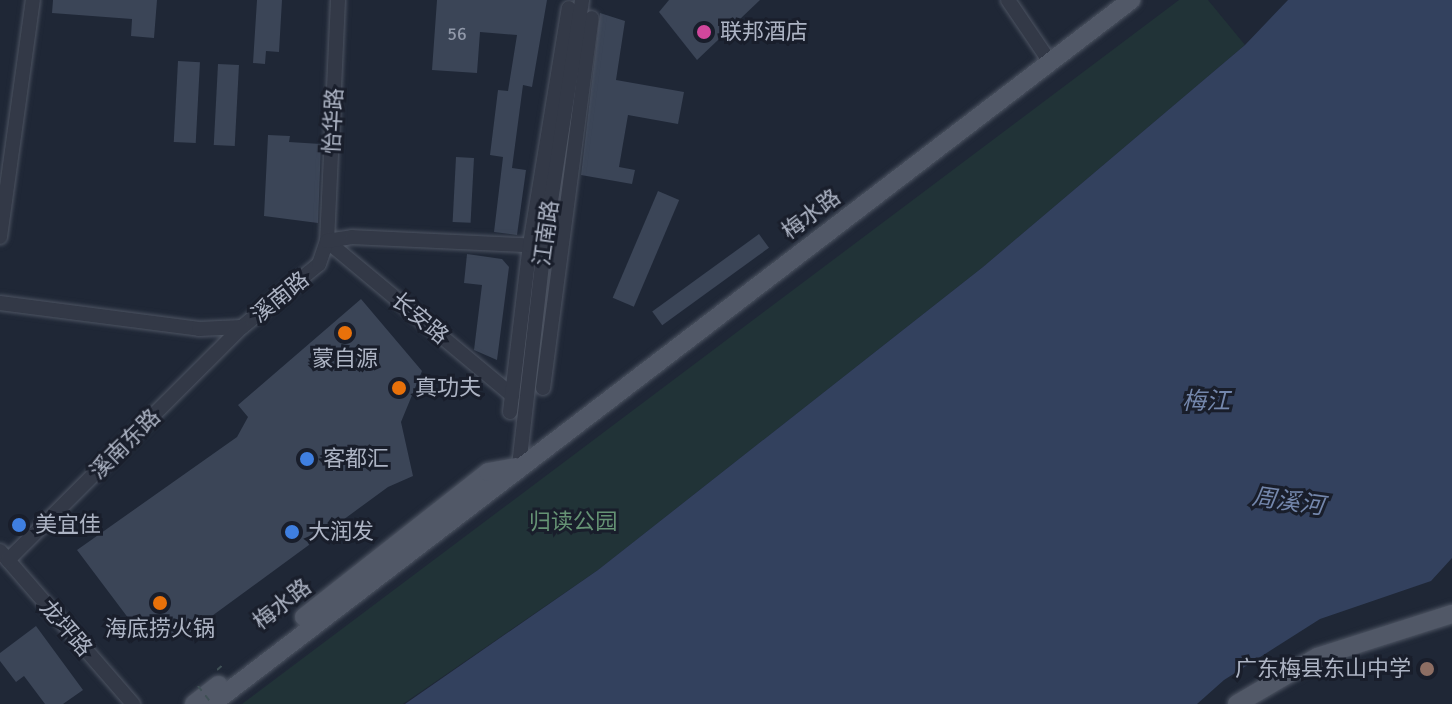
<!DOCTYPE html>
<html>
<head>
<meta charset="utf-8">
<style>
  body { margin:0 }
  #map { position:relative; width:1452px; height:704px; overflow:hidden; background:#1f2736; font-family:Signika,"Noto Sans SC",sans-serif }
  div>[style] { position:absolute }
  .green>* { inset:0; background:#213337 }
  .water>* { inset:0; background:#33415e }
  .building>* { inset:0; background:#3b4557; transform-origin:0 0 }
  .path>* { height:2px; margin-top:-1px; transform-origin:0; background:repeating-linear-gradient(90deg,#3f5055 0 6px,transparent 0 12px) }
  .roads { filter:drop-shadow(0 0 2px #4d5462) drop-shadow(0 0 2px #4d5462) }
  .minor>* { height:14px; margin:-7px; padding:0 7px; transform-origin:7px; border-radius:7px; background:#333947 }
  .major>* { height:18px; margin:-9px; padding:0 9px; transform-origin:9px; border-radius:9px; background:#515867 }
  .path-bridge>* { height:2px; margin-top:-1px; transform-origin:0; background:repeating-linear-gradient(90deg,#3f5055 0 6px,transparent 0 12px) }
  .dots>* { width:22px; height:22px; translate:-50% -50%; box-sizing:border-box; border:4px solid #191e2b; border-radius:50% }
  span { translate:-50% -50%; white-space:nowrap; text-align:center; line-height:1.15; -webkit-text-stroke:6px #191e2b; paint-order:stroke }
  .number-label { font-size:18px; color:#9098a9 }
  .number-label span { -webkit-text-stroke-width:0 }
  .poi-label { font-size:22px; color:#adb4c4 }
  .left { translate:0 -50%; text-align:left }
  .right { translate:-100% -50%; text-align:right }
  .street-label { font-size:22px; color:#adb4c4 }
  .park-label { font-size:22px; color:#659374 }
  .water-label { font-size:24px; color:#7487ac; font-style:italic }
</style>
</head>
<body>
<div id="map">
  <div class="green">
    <i style="clip-path:polygon(1179px 0,1208px 0,1245px 45px,983px 267px,598px 570px,403px 704px,242px 704px)"></i>
  </div>
  <div class="water">
    <i style="clip-path:polygon(1288px 0,1452px 0,1452px 558px,1431px 581px,1320px 619px,1224px 680px,1197px 704px,405px 704px,598px 570px,983px 267px,1245px 45px)"></i>
  </div>
  <div class="building">
    <i style="clip-path:polygon(53px 0,157px 0,154px 38px,131px 36px,132px 19px,52px 13px)"></i>
    <i style="clip-path:polygon(257px 0,282px 0,279px 52px,266px 51px,265px 64px,253px 63px)"></i>
    <i style="clip-path:polygon(437px 0,547px 0,532px 87px,523px 85px,512px 168px,526px 170px,517px 235px,494px 232px,503px 157px,490px 155px,498px 90px,508px 91px,517px 35px,480px 32px,477px 73px,432px 70px)"></i>
    <i style="clip-path:polygon(669px 0,760px 0,697px 60px,659px 12px)"></i>
    <i style="clip-path:polygon(600px 13px,625px 21px,616px 80px,684px 92px,678px 124px,628px 115px,619px 167px,635px 170px,632px 184px,581px 175px)"></i>
    <i style="left:178px;top:61px;width:22px;height:81px;rotate:3deg"></i>
    <i style="left:218px;top:64px;width:21px;height:81px;rotate:3deg"></i>
    <i style="clip-path:polygon(268px 135px,290px 136px,289px 142px,321px 144px,318px 223px,264px 216px)"></i>
    <i style="left:456px;top:157px;width:18px;height:65px;rotate:3deg"></i>
    <i style="left:658px;top:191px;width:23px;height:116px;rotate:23deg"></i>
    <i style="left:759px;top:234px;width:17px;height:132px;rotate:54deg"></i>
    <i style="clip-path:polygon(467px 254px,502px 259px,509px 267px,497px 360px,474px 350px,482px 285px,464px 283px)"></i>
    <i style="clip-path:polygon(361px 299px,422px 371px,401px 422px,413px 476px,388px 487px,190px 632px,144px 639px,77px 550px,237px 437px,248px 417px,238px 405px)"></i>
    <i style="clip-path:polygon(36px 626px,83px 690px,63px 704px,45px 704px,24px 676px,16px 682px,0 661px,0 653px)"></i>
  </div>
  <div class="path">
    <i style="left:217px;top:670px;width:11px;rotate:-41deg"></i>
  </div>
  <div class="roads">
    <div class="minor">
      <i style="left:338px;top:0;width:241px;rotate:92.6deg"></i>
      <i style="left:327px;top:241px;width:241px;rotate:39.8deg"></i>
      <i style="left:1008px;top:0;width:75px;rotate:55.9deg"></i>
      <i style="left:0;top:237px;width:239px;rotate:-82.1deg"></i>
      <i style="left:0;top:303px;width:201px;rotate:7.4deg"></i>
      <i style="left:199px;top:329px;width:43px;rotate:-2.7deg"></i>
      <i style="left:242px;top:327px;width:99px;rotate:-39.3deg"></i>
      <i style="left:319px;top:264px;width:24px;rotate:-71deg"></i>
      <i style="left:327px;top:241px;width:25px;rotate:-9deg"></i>
      <i style="left:352px;top:237px;width:192px;rotate:2.7deg"></i>
      <i style="left:543px;top:388px;width:373px;rotate:-82.5deg"></i>
      <i style="left:510px;top:412px;width:168px;rotate:-83.2deg"></i>
      <i style="left:530px;top:245px;width:240px;rotate:-80.7deg"></i>
      <i style="left:519px;top:466px;width:221px;rotate:-83.5deg"></i>
      <i style="left:544px;top:246px;width:249px;rotate:-81.2deg"></i>
      <i style="left:0;top:551px;width:203px;rotate:49deg"></i>
      <i style="left:8px;top:560px;width:330px;rotate:-44.9deg"></i>
    </div>
    <div class="major">
      <i style="left:304px;top:617px;width:234px;rotate:-38.2deg"></i>
      <i style="left:488px;top:472px;width:28px;rotate:-10deg"></i>
      <i style="left:194px;top:704px;width:31px;rotate:-38deg"></i>
      <i style="left:212px;top:704px;width:1158px;rotate:-37.45deg"></i>
      <i style="left:1237px;top:704px;width:93px;rotate:-30.4deg"></i>
      <i style="left:1317px;top:657px;width:142px;rotate:-17.7deg"></i>
    </div>
  </div>
  <div class="path-bridge">
    <i style="left:198px;top:686px;width:23px;rotate:52deg"></i>
  </div>
  <div class="dots">
    <i style="left:704px;top:32px;background:#d1479c"></i>
    <i style="left:345px;top:333px;background:#e8710a"></i>
    <i style="left:399px;top:388px;background:#e8710a"></i>
    <i style="left:307px;top:459px;background:#3f7fe0"></i>
    <i style="left:19px;top:525px;background:#3f7fe0"></i>
    <i style="left:292px;top:532px;background:#3f7fe0"></i>
    <i style="left:160px;top:603px;background:#e8710a"></i>
    <i style="left:1427px;top:669px;background:#8d6e63"></i>
  </div>
  <div class="number-label">
    <span style="left:457px;top:34px">56</span>
  </div>
  <div class="poi-label">
    <span class="left" style="left:720px;top:32px">联邦酒店</span>
    <span style="left:345px;top:359px">蒙自源</span>
    <span class="left" style="left:415px;top:388px">真功夫</span>
    <span class="left" style="left:323px;top:459px">客都汇</span>
    <span class="left" style="left:35px;top:525px">美宜佳</span>
    <span class="left" style="left:308px;top:532px">大润发</span>
    <span style="left:160px;top:629px">海底捞火锅</span>
    <span class="right" style="left:1411px;top:669px">广东梅县东山中学</span>
  </div>
  <div class="street-label">
    <span style="left:333px;top:121px;rotate:-87deg">怡华路</span>
    <span style="left:811px;top:214px;rotate:-37deg">梅水路</span>
    <span style="left:546px;top:233px;rotate:-82deg">江南路</span>
    <span style="left:280px;top:297px;rotate:-39deg">溪南路</span>
    <span style="left:420px;top:318px;rotate:40deg">长安路</span>
    <span style="left:125px;top:444px;rotate:-45deg">溪南东路</span>
    <span style="left:282px;top:604px;rotate:-38deg">梅水路</span>
    <span style="left:66px;top:628px;rotate:49deg">龙坪路</span>
  </div>
  <div class="park-label">
    <span style="left:573px;top:522px">归读公园</span>
  </div>
  <div class="water-label">
    <span style="left:1206px;top:402px">梅江</span>
    <span style="left:1288px;top:502px;rotate:8deg">周溪河</span>
  </div>
</div>
</body>
</html>
